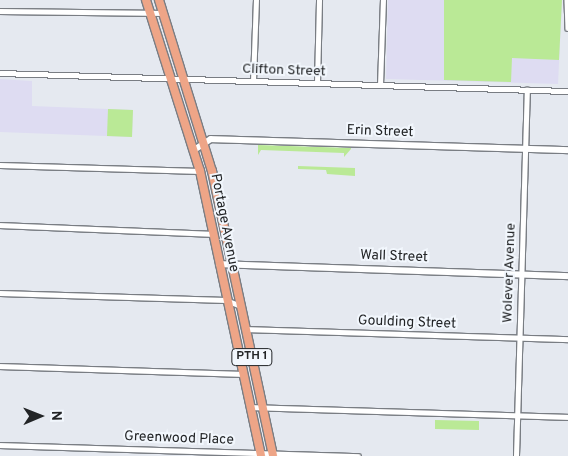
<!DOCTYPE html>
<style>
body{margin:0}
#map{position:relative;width:568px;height:456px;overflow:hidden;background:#e5e9f0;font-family:Overpass,sans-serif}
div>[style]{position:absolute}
.education>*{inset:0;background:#dedcf2}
.green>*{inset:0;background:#bae996}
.roads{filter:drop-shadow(1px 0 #797d83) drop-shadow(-1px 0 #797d83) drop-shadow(0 1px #797d83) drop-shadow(0 -1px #797d83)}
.street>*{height:4.5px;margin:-2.25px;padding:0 2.25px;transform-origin:2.25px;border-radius:2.25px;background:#fff}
.secondary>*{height:6px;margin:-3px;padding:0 3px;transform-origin:3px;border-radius:3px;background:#fff}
.highway>*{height:8px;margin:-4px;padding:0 4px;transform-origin:4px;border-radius:4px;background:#eea587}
span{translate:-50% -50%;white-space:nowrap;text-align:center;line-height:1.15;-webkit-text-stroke:4px #f2f7fd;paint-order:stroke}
.shield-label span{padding:1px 4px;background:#f2f7fd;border:1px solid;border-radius:4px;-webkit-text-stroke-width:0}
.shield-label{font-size:12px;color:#222426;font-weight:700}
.street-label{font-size:14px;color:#222426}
.north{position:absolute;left:15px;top:391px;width:50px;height:50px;-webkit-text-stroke:4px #f2f7fd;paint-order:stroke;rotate:89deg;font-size:14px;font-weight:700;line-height:20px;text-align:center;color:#222426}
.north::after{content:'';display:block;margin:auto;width:18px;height:22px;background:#222426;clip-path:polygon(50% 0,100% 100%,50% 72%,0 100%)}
</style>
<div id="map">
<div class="education">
<i style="clip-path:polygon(388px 0,562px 0,558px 84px,386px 79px)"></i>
<i style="clip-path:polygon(0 79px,32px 81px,32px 106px,133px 110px,132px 137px,0 132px)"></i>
</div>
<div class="green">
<i style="clip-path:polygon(444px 0,562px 0,559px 60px,512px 58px,511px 82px,444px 80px)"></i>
<i style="clip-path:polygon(108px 109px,133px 110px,132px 137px,107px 136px)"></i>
<i style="clip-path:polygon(258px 145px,351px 148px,351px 149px,344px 157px,344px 153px,261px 150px,258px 155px)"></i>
<i style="clip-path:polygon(298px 166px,355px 168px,355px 176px,327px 174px,326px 170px,298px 169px)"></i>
<i style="clip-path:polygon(435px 420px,479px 421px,479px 430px,435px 429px)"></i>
</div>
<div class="roads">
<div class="street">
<i style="left:567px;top:0;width:28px;rotate:88deg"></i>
<i style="left:0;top:11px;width:163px;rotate:0.7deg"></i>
<i style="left:0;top:73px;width:568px;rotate:1.82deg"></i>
<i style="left:253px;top:81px;width:81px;rotate:-87.9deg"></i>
<i style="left:317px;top:83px;width:83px;rotate:-88.6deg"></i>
<i style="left:380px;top:85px;width:85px;rotate:-88deg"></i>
<i style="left:0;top:165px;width:200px;rotate:1.7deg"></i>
<i style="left:0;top:225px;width:213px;rotate:2.4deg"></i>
<i style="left:0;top:293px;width:226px;rotate:1.8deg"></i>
<i style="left:226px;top:300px;width:16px;rotate:22deg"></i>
<i style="left:246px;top:329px;width:322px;rotate:1.8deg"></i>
<i style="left:0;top:366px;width:242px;rotate:1.9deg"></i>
<i style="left:250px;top:407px;width:318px;rotate:1.8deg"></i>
<i style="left:0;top:445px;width:358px;rotate:1.8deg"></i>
<i style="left:516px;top:456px;width:366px;rotate:-88.3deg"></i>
</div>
<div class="secondary">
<i style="left:194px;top:150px;width:20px;rotate:-33deg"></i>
<i style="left:211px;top:139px;width:357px;rotate:1.8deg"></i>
<i style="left:219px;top:264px;width:349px;rotate:2deg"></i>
</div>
<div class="highway">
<i style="left:146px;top:0;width:179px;rotate:72.5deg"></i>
<i style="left:200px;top:171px;width:291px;rotate:77.9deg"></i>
<i style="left:159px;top:0;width:179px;rotate:72.8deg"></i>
<i style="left:212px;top:171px;width:291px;rotate:77.9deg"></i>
</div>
</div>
<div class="shield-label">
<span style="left:252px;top:357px">PTH 1</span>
</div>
<div class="street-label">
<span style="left:284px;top:71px;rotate:2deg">Clifton Street</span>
<span style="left:380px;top:132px;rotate:2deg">Erin Street</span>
<span style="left:224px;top:223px;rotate:79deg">Portage Avenue</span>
<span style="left:394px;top:257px;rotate:2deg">Wall Street</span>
<span style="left:510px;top:273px;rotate:-88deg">Wolever Avenue</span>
<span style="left:407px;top:323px;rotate:2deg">Goulding Street</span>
<span style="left:179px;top:439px;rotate:2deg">Greenwood Place</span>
</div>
<div class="north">N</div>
</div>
